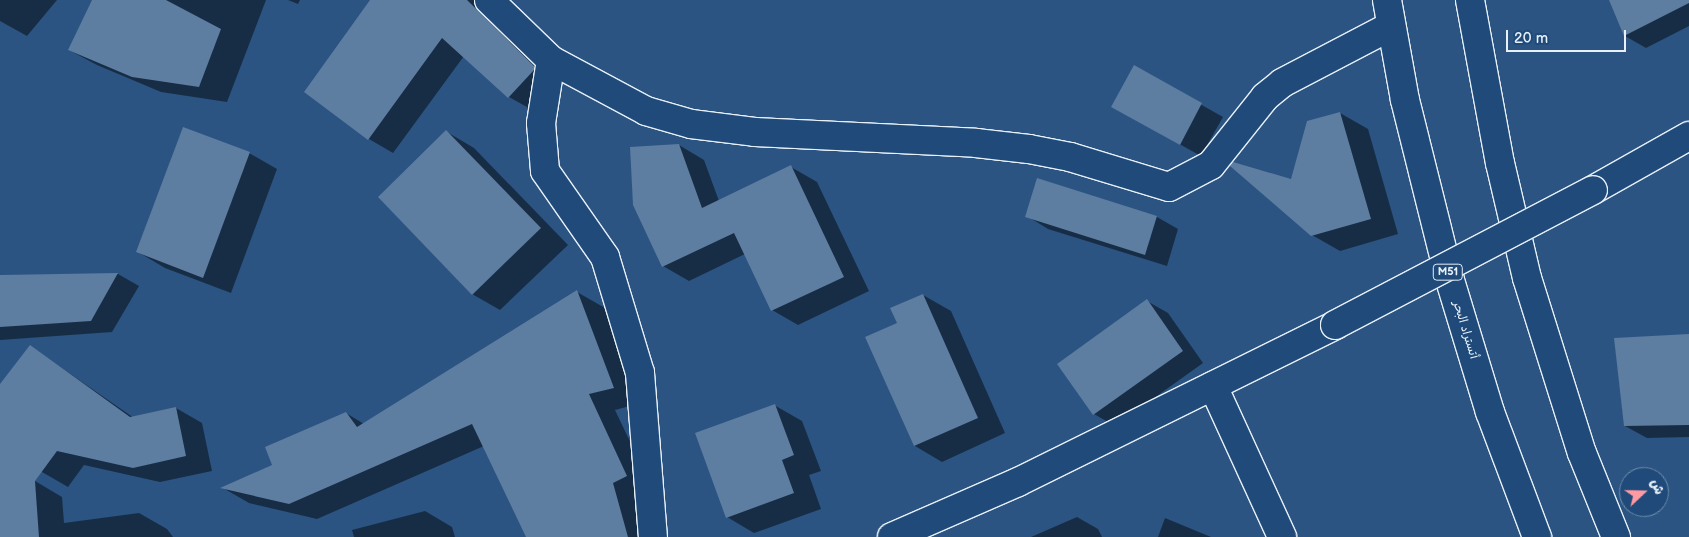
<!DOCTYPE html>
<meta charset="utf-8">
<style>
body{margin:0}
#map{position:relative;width:1689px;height:537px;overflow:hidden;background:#2b5482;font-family:"Balsamiq Sans","Playpen Sans Arabic",sans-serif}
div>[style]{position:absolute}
.shadow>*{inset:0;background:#0007}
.building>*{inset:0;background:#5d7da1}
.roads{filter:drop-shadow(1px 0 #e8f1f8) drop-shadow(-1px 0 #e8f1f8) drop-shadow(0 1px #e8f1f8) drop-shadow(0 -1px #e8f1f8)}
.secondary>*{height:28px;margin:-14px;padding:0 14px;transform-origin:14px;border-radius:14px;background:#1f4a7a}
.highway>*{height:28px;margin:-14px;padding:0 14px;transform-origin:14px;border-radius:14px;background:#1f4a7a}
.bridges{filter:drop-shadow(1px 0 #e8f1f8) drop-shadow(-1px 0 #e8f1f8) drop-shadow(0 1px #e8f1f8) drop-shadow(0 -1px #e8f1f8)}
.secondary-bridge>*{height:28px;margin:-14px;padding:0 14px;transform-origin:14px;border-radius:14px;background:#1f4a7a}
span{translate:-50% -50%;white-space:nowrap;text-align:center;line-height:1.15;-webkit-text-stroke:4px #1f4a7a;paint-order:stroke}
.shield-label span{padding:1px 4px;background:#1f4a7a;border:1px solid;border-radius:4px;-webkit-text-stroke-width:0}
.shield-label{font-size:11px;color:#e8f1f8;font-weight:700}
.street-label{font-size:12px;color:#e8f1f8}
.north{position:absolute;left:1619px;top:467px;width:50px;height:50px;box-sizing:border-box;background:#1f4a7a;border:1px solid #6f8dac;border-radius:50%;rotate:69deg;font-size:14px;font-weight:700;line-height:20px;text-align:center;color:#e8f1f8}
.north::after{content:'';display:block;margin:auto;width:18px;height:22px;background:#ff9aa2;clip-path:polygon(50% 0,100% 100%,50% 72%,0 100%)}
.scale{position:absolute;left:1506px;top:30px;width:120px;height:22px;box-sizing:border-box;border:2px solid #e8f1f8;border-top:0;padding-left:6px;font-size:15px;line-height:18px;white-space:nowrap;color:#e8f1f8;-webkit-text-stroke:4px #1f4a7a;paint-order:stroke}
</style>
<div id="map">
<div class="shadow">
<i style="clip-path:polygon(0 0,57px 0,27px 36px,0 21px)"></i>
<i style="clip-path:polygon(93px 0,266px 0,227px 102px,161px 92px,97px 65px,69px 50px)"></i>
<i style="clip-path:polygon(288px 0,300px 0,298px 4px)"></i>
<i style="clip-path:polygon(380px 0,474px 0,558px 80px,534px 111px,509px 97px,464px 56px,393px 153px,369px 139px)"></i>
<i style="clip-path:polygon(1611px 0,1689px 0,1689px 26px,1646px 48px,1625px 36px)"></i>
<i style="clip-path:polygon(1134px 67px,1223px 117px,1201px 156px,1134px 119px)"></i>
<i style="clip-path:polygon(1340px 113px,1368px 129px,1398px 234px,1340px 251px,1312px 235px,1292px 180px)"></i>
<i style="clip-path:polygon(447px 132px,474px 148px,568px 245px,500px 310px,472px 294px)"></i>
<i style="clip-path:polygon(679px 145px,704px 160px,719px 201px,791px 167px,817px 182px,869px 291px,798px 325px,772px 310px,745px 254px,689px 281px,663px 266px)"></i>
<i style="clip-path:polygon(249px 153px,277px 169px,231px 293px,165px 268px,138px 252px)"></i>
<i style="clip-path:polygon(1038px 180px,1157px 217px,1178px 229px,1167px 266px,1048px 229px,1027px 216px)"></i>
<i style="clip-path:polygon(118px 274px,139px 286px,112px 332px,0 340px,0 276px)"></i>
<i style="clip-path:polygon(577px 292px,605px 308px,641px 403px,615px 410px,654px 492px,651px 537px,527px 537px,484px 446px,317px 519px,249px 503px,223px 488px,274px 466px,346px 413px,364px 424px)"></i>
<i style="clip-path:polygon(923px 295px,951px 311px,1005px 433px,942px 462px,915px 446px,899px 323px)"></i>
<i style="clip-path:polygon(1147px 301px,1168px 313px,1203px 363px,1115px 426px,1094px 414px)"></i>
<i style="clip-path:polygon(1689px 335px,1689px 437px,1647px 438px,1625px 426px)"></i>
<i style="clip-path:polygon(30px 346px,134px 418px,176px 408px,202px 423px,212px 471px,160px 482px,84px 465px,68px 487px,42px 472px,0 441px,0 386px)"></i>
<i style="clip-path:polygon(774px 405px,802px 421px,821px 471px,809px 475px,821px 509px,754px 533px,727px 517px)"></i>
<i style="clip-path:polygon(35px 481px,62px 497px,64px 523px,139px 513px,167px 529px,173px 537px,0 537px,0 483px)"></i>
<i style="clip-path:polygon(425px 511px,452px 527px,455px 537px,354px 537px,352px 530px)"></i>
<i style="clip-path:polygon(1077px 517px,1098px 529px,1102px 537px,1031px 537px)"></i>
<i style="clip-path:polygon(1165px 518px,1211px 537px,1158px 537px)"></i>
</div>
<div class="building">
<i style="clip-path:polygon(92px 0,166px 0,221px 29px,199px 87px,132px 77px,68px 50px)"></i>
<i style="clip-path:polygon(370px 0,467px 0,534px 66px,534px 70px,508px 98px,442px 38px,368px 140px,304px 92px)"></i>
<i style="clip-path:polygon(1609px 0,1689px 0,1689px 3px,1624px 36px)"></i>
<i style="clip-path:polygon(1134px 65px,1202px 103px,1180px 145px,1111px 107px)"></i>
<i style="clip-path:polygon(1340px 112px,1371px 219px,1311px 236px,1230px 166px,1233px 162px,1291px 179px,1307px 121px)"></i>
<i style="clip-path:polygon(183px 127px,250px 152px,203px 278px,136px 252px)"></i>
<i style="clip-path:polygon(446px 130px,541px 228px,472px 295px,378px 197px)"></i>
<i style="clip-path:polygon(679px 144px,702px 208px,791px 165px,844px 277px,771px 311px,734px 233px,662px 267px,633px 205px,630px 147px)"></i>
<i style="clip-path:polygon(1037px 178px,1157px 216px,1145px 255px,1025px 217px)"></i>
<i style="clip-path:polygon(118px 273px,91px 321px,0 327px,0 275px)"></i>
<i style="clip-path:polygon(577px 290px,614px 388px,589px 394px,627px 476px,613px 483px,628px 537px,526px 537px,472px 424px,289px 504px,220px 488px,272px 465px,265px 447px,346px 412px,357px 427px)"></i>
<i style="clip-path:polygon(923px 294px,978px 418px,914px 446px,865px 337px,897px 323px,890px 308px)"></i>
<i style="clip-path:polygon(1147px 299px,1183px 351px,1093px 415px,1057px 364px)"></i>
<i style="clip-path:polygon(1689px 334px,1689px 425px,1624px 426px,1614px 338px)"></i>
<i style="clip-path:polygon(30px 345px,130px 417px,176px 407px,186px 456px,133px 468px,57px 451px,35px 481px,39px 537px,0 537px,0 384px)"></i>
<i style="clip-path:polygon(775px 404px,794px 455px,782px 460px,794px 493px,726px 518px,695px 433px)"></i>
</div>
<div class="roads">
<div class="secondary">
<i style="left:489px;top:0;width:86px;rotate:44.1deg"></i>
<i style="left:551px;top:60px;width:108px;rotate:28.2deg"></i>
<i style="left:646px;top:111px;width:47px;rotate:16.1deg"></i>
<i style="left:691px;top:124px;width:64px;rotate:7.1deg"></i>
<i style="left:755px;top:132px;width:221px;rotate:2.8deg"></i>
<i style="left:976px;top:143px;width:53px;rotate:6.5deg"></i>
<i style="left:1029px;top:149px;width:42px;rotate:11deg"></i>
<i style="left:1070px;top:157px;width:103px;rotate:16.9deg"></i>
<i style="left:1169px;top:187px;width:47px;rotate:-27.6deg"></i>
<i style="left:1211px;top:165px;width:87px;rotate:-51.5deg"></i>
<i style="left:1265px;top:97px;width:22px;rotate:-39deg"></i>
<i style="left:1282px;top:83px;width:123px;rotate:-27.6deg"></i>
<i style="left:551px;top:60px;width:64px;rotate:99deg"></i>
<i style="left:541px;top:123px;width:48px;rotate:85.2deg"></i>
<i style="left:545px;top:171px;width:105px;rotate:55.1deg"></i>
<i style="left:605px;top:257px;width:121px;rotate:73.2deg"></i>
<i style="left:640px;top:373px;width:165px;rotate:85.5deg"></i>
<i style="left:1593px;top:190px;width:110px;rotate:-29.4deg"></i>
<i style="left:1213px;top:386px;width:166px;rotate:65.4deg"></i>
<i style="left:892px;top:537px;width:137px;rotate:-23.6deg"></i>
<i style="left:1018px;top:482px;width:354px;rotate:-26.3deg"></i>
</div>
<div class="highway">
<i style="left:1387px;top:0;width:102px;rotate:79.8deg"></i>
<i style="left:1405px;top:100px;width:182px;rotate:76deg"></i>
<i style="left:1449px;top:277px;width:141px;rotate:73.1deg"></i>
<i style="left:1490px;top:412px;width:134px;rotate:69.4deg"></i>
<i style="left:1470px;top:0;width:166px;rotate:79.6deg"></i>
<i style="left:1500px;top:163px;width:118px;rotate:76.8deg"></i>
<i style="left:1527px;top:278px;width:183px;rotate:72.6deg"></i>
<i style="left:1582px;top:453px;width:91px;rotate:68deg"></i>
</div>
</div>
<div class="bridges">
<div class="secondary-bridge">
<i style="left:1335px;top:325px;width:291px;rotate:-27.6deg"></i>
</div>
</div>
<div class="shield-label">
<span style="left:1448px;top:272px">M51</span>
</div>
<div class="street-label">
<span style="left:1465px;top:330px;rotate:73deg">أتستراد البحر</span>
</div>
<div class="north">ش</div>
<div class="scale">20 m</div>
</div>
